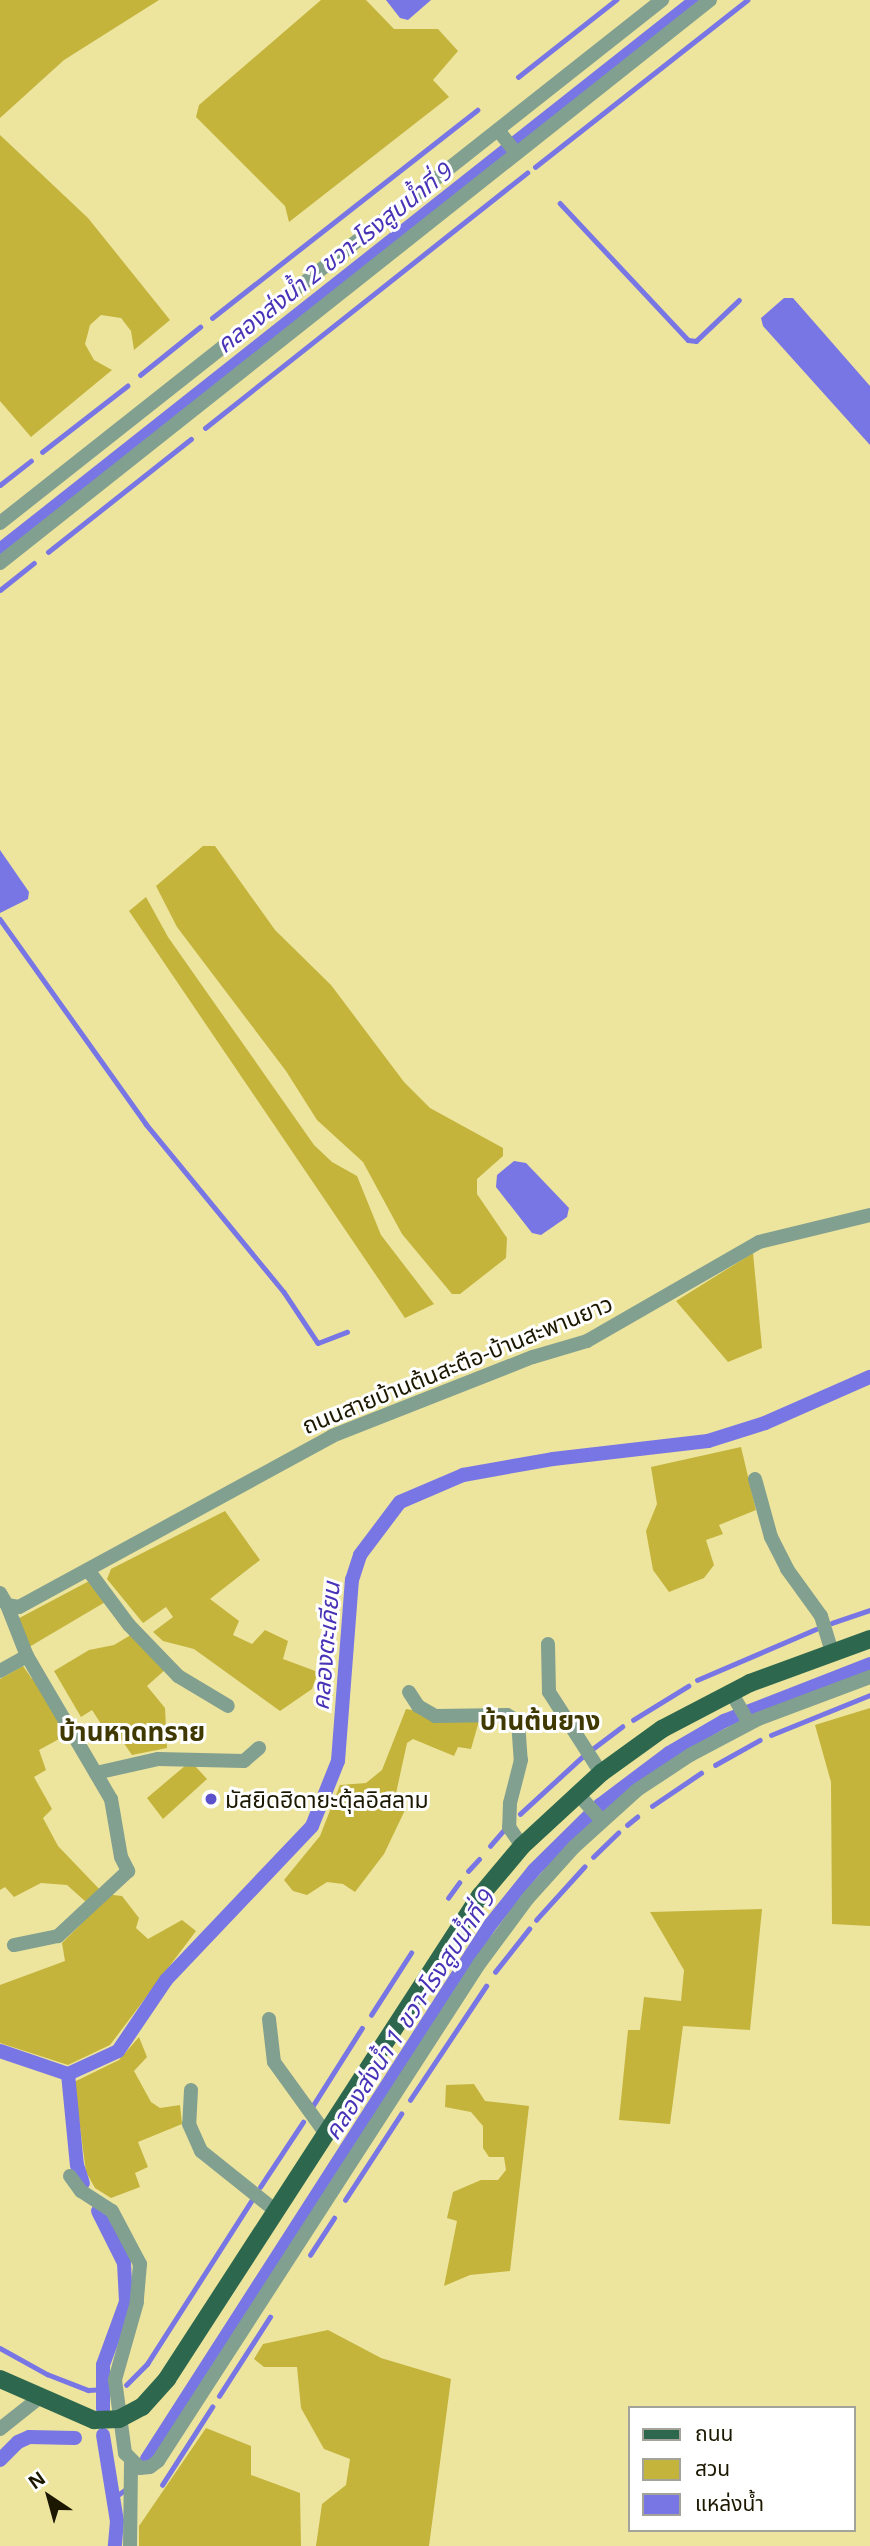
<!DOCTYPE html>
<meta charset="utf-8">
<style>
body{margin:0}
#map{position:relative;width:870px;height:2546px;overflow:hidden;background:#ede49e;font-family:"Open Sans","Noto Sans Thai",sans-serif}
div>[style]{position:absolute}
.green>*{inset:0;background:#c4b43c}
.water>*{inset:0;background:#7875e5}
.stream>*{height:4.5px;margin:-2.25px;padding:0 2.25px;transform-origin:2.25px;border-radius:2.25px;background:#7875e5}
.canal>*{height:14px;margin:-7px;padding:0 7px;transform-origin:7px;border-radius:7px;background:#7875e5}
.minor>*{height:14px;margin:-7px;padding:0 7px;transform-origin:7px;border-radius:7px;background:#82a090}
.major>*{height:18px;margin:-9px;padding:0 9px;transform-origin:9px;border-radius:9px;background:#2d684e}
.dots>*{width:19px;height:19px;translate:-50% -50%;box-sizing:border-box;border:4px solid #fff;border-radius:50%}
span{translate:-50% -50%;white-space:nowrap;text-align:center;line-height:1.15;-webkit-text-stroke:6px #fff;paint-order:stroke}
.street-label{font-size:23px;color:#1c1800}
.poi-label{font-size:23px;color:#1c1800}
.left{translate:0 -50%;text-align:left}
.water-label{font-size:24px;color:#4833b7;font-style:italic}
.quarter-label{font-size:26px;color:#3f3800;font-weight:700}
.legend{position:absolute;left:628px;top:2406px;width:228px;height:126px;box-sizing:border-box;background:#fff;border:2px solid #a4a399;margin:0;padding:9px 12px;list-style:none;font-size:21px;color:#1c1800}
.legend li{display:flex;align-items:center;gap:14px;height:35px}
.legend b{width:35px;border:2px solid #a4a399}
.north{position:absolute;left:14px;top:2462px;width:70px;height:70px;-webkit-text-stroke:5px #fff;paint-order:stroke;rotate:324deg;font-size:19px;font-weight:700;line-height:28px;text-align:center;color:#1c1800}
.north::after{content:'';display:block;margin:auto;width:24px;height:32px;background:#1c1800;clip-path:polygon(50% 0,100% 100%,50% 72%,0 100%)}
</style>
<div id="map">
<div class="green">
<i style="clip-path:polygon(0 0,159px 0,64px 60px,0 118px)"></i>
<i style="clip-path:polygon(321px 0,366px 0,394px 29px,438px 29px,458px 51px,433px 80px,449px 97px,289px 222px,285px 206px,196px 117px,199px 105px)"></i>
<i style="clip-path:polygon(0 135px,88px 218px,170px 320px,134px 350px,131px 331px,121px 318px,101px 315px,90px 325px,85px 344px,94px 360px,112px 370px,31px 437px,0 401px)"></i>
<i style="clip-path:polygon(203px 846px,215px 846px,275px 930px,331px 985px,404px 1082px,430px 1108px,503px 1148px,503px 1156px,477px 1179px,477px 1194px,507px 1238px,506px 1258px,460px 1294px,452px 1294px,402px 1234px,363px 1162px,317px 1120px,286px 1071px,177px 927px,156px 886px)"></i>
<i style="clip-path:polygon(146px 897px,168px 937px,314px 1145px,332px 1162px,357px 1176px,381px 1235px,434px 1304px,405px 1318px,129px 911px)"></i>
<i style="clip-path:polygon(753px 1253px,762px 1348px,728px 1362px,676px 1301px)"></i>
<i style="clip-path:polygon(741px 1447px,756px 1510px,719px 1525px,723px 1534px,706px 1540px,714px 1565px,704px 1578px,669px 1592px,653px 1570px,646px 1531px,657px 1504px,651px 1467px)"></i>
<i style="clip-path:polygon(225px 1511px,260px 1560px,210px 1599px,239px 1621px,233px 1635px,252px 1644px,265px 1630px,288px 1641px,283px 1659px,318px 1672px,312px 1689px,280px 1711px,194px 1649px,163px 1641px,153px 1632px,173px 1617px,166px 1607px,143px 1623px,107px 1579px,111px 1569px)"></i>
<i style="clip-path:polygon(91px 1580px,107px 1601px,24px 1650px,10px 1623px)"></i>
<i style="clip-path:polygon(134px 1633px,167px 1668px,147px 1686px,165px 1708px,167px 1748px,132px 1755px,114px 1729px,107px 1733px,92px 1710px,81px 1717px,54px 1671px,89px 1650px,114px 1645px)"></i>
<i style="clip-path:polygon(23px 1666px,32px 1679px,41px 1675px,72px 1732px,39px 1750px,46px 1770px,34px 1777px,52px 1809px,43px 1818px,58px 1846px,104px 1894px,122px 1896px,139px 1918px,136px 1928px,148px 1939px,182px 1920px,196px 1931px,110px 2045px,68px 2065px,0 2043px,0 1985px,65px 1961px,62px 1943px,95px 1910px,67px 1885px,41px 1883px,14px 1897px,5px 1887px,0 1890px,0 1679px)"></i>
<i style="clip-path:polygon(870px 1708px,870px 1926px,832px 1924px,831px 1782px,815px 1725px)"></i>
<i style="clip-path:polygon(406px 1709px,479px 1721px,471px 1749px,458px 1747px,454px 1756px,413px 1739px,407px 1743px,395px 1798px,406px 1808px,384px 1854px,355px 1892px,343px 1884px,327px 1882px,307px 1895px,293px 1891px,284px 1880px,320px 1836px,340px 1785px,366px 1783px,382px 1770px)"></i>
<i style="clip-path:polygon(186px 1765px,195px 1766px,207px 1779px,163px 1819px,147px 1798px)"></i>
<i style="clip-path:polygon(762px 1909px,750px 2030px,683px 2026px,670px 2124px,619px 2120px,628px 2030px,640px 2030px,644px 1997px,681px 2001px,684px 1970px,650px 1912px)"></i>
<i style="clip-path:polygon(139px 2037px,147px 2057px,134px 2071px,151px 2102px,160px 2108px,180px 2105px,182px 2124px,138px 2142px,148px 2167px,135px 2173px,140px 2187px,111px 2198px,95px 2188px,86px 2172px,74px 2082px,119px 2060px)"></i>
<i style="clip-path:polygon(474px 2084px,485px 2101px,529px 2106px,510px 2271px,470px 2275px,444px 2286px,457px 2221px,447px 2218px,453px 2192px,481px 2180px,498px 2180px,506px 2170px,504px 2157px,489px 2157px,483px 2148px,483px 2126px,471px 2112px,445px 2107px,446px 2085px)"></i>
<i style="clip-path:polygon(328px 2330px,381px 2358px,451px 2379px,429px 2546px,316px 2546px,322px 2504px,346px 2485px,350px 2459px,324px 2449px,301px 2408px,297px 2367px,264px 2367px,254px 2359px,263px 2344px)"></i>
<i style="clip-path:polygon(206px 2428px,251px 2446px,251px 2475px,300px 2493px,301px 2546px,139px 2546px,139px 2526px)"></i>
</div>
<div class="water">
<i style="clip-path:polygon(386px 0,431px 0,408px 20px,400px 18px)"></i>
<i style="clip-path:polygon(784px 298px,793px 298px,870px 386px,870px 445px,763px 326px,761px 318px)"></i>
<i style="clip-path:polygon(0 850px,29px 892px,28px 899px,0 913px)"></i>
<i style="clip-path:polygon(514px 1161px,526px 1163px,569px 1208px,567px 1217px,541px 1235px,532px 1233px,496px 1187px,497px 1175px)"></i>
</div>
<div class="stream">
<i style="left:518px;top:77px;width:125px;rotate:-38.2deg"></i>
<i style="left:535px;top:167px;width:270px;rotate:-38.2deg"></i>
<i style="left:560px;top:203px;width:187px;rotate:46.9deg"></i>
<i style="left:688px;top:340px;width:8px;rotate:7deg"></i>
<i style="left:696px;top:341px;width:59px;rotate:-43.6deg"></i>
<i style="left:212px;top:318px;width:337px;rotate:-38.1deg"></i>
<i style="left:140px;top:375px;width:77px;rotate:-38.7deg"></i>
<i style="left:205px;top:428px;width:411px;rotate:-38.4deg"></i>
<i style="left:42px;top:452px;width:108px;rotate:-37.8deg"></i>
<i style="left:0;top:485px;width:39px;rotate:-38deg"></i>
<i style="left:48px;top:552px;width:182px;rotate:-38.3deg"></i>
<i style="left:0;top:590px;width:43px;rotate:-38.5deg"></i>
<i style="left:0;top:919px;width:252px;rotate:54.5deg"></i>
<i style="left:146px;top:1124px;width:217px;rotate:50.6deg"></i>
<i style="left:284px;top:1292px;width:61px;rotate:56.3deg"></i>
<i style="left:318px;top:1343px;width:31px;rotate:-21deg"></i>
<i style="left:832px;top:1623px;width:40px;rotate:-18.9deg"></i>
<i style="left:697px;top:1680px;width:129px;rotate:-23.2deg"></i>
<i style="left:633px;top:1720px;width:65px;rotate:-31.7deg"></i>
<i style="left:771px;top:1735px;width:107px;rotate:-22deg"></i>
<i style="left:591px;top:1750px;width:39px;rotate:-37deg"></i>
<i style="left:715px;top:1765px;width:51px;rotate:-29.1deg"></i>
<i style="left:652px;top:1806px;width:59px;rotate:-34deg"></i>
<i style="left:520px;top:1814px;width:86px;rotate:-42.6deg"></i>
<i style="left:627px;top:1825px;width:13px;rotate:-39deg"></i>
<i style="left:490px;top:1846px;width:20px;rotate:-49deg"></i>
<i style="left:593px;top:1857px;width:35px;rotate:-44deg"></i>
<i style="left:468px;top:1871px;width:16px;rotate:-47deg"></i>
<i style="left:448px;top:1898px;width:19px;rotate:-54deg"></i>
<i style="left:536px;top:1920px;width:72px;rotate:-47.8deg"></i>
<i style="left:495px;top:1972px;width:55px;rotate:-51.7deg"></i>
<i style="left:371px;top:2015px;width:74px;rotate:-57.2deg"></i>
<i style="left:410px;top:2100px;width:137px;rotate:-56.3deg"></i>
<i style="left:312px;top:2107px;width:93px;rotate:-57.7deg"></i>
<i style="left:260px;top:2187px;width:78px;rotate:-56.5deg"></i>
<i style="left:345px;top:2200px;width:103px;rotate:-56.9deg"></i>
<i style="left:310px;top:2255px;width:44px;rotate:-57deg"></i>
<i style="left:0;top:2348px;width:54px;rotate:29deg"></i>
<i style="left:47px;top:2374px;width:44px;rotate:21.3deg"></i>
<i style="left:88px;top:2390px;width:21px;rotate:-3deg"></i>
<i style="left:126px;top:2385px;width:30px;rotate:-45deg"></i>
<i style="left:147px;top:2364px;width:195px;rotate:-57.4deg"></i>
<i style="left:219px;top:2396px;width:94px;rotate:-57.2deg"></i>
<i style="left:162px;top:2485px;width:93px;rotate:-57.3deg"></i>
<i style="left:115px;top:2497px;width:14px;rotate:-36deg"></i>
</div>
<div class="canal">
<i style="left:0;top:550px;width:887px;rotate:-38.32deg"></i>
<i style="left:0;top:2051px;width:72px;rotate:18.7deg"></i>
<i style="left:68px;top:2074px;width:55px;rotate:-24.7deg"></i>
<i style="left:118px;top:2051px;width:86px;rotate:-55.9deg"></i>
<i style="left:166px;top:1980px;width:212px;rotate:-46.5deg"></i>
<i style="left:312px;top:1826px;width:70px;rotate:-68.2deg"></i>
<i style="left:338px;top:1761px;width:182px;rotate:-85.6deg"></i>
<i style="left:352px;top:1580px;width:26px;rotate:-72deg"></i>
<i style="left:360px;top:1555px;width:66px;rotate:-53deg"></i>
<i style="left:400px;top:1502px;width:69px;rotate:-23.2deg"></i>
<i style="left:463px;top:1475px;width:91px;rotate:-10.1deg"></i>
<i style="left:553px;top:1459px;width:156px;rotate:-6.6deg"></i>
<i style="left:708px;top:1441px;width:60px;rotate:-17.5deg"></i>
<i style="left:765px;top:1423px;width:115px;rotate:-23.7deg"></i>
<i style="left:68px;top:2074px;width:91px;rotate:84.4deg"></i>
<i style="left:77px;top:2165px;width:19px;rotate:72deg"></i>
<i style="left:98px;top:2211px;width:58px;rotate:63.4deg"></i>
<i style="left:124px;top:2263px;width:39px;rotate:87deg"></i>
<i style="left:126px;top:2302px;width:67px;rotate:110.1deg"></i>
<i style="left:103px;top:2365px;width:44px;rotate:90deg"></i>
<i style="left:103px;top:2435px;width:87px;rotate:80.8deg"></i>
<i style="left:117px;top:2521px;width:25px;rotate:95deg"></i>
<i style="left:147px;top:2459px;width:635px;rotate:-57.29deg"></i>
<i style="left:490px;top:1925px;width:70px;rotate:-51.3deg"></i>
<i style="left:534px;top:1870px;width:93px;rotate:-44.6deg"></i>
<i style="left:600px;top:1805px;width:86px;rotate:-37deg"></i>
<i style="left:669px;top:1753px;width:64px;rotate:-30.2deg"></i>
<i style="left:724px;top:1721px;width:157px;rotate:-21.3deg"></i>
<i style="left:0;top:2460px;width:25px;rotate:-45deg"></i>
<i style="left:18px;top:2442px;width:12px;rotate:-24deg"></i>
<i style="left:29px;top:2437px;width:46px;rotate:1.2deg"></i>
</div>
<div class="minor">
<i style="left:498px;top:130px;width:29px;rotate:52deg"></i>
<i style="left:0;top:523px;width:844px;rotate:-38.31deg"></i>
<i style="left:0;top:563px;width:906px;rotate:-38.41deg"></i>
<i style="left:755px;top:1479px;width:60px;rotate:74.6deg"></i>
<i style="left:771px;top:1537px;width:36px;rotate:63deg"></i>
<i style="left:787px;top:1569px;width:58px;rotate:54.1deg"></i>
<i style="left:821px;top:1616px;width:38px;rotate:73deg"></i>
<i style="left:88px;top:1570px;width:69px;rotate:53.3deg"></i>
<i style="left:129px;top:1625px;width:71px;rotate:46.1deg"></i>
<i style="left:178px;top:1676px;width:58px;rotate:31deg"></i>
<i style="left:0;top:1593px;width:14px;rotate:60deg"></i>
<i style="left:7px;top:1605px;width:12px;rotate:9deg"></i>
<i style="left:19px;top:1607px;width:357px;rotate:-28.6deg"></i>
<i style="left:332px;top:1436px;width:216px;rotate:-21.5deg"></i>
<i style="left:533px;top:1357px;width:56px;rotate:-16.5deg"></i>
<i style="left:587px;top:1341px;width:198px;rotate:-29.9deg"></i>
<i style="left:759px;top:1242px;width:114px;rotate:-13.7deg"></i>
<i style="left:7px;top:1605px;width:55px;rotate:68.6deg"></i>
<i style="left:27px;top:1656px;width:166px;rotate:59.6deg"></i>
<i style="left:111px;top:1799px;width:59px;rotate:80.2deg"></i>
<i style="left:121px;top:1857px;width:16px;rotate:63deg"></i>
<i style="left:128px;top:1871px;width:96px;rotate:137.1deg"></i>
<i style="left:58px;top:1936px;width:45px;rotate:168.4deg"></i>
<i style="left:548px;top:1644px;width:48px;rotate:88.8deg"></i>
<i style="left:549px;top:1692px;width:96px;rotate:57.3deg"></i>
<i style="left:0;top:1671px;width:31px;rotate:-29deg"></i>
<i style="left:409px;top:1692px;width:17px;rotate:57deg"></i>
<i style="left:418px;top:1706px;width:20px;rotate:30deg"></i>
<i style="left:435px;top:1716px;width:72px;rotate:-0.8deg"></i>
<i style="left:507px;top:1715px;width:13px;rotate:29deg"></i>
<i style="left:518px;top:1721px;width:39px;rotate:86deg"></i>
<i style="left:521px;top:1760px;width:44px;rotate:104.3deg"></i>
<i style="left:510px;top:1803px;width:24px;rotate:92deg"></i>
<i style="left:509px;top:1827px;width:23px;rotate:56deg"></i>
<i style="left:731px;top:1692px;width:36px;rotate:60deg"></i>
<i style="left:96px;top:1773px;width:64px;rotate:-12.7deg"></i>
<i style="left:158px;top:1759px;width:86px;rotate:1.3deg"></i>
<i style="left:244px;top:1761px;width:20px;rotate:-41deg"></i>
<i style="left:577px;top:1793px;width:36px;rotate:48deg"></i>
<i style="left:269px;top:2019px;width:43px;rotate:83.4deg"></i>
<i style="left:274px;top:2062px;width:89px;rotate:54.2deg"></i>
<i style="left:191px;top:2090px;width:34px;rotate:93deg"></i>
<i style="left:189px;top:2124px;width:30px;rotate:66deg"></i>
<i style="left:201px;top:2151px;width:96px;rotate:38.7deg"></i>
<i style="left:70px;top:2176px;width:19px;rotate:54deg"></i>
<i style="left:81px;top:2191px;width:37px;rotate:33deg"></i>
<i style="left:112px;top:2211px;width:60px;rotate:62.2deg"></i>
<i style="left:140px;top:2264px;width:38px;rotate:95deg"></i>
<i style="left:137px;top:2302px;width:81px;rotate:105.8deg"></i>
<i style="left:115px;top:2380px;width:74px;rotate:82.2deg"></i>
<i style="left:125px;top:2453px;width:21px;rotate:45deg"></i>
<i style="left:140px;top:2468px;width:10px;rotate:-6deg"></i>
<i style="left:150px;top:2467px;width:10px;rotate:-37deg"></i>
<i style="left:158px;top:2461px;width:592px;rotate:-57.14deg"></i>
<i style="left:479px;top:1964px;width:82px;rotate:-53.4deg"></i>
<i style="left:528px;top:1898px;width:69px;rotate:-48deg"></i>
<i style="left:574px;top:1847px;width:85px;rotate:-42.1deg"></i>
<i style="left:637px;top:1790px;width:64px;rotate:-33.4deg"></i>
<i style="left:690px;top:1755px;width:77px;rotate:-27.9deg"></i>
<i style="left:758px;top:1719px;width:120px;rotate:-20.6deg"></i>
<i style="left:0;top:2429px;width:50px;rotate:-38.5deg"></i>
<i style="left:130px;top:2546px;width:84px;rotate:-89.3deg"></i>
</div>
<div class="major">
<i style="left:0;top:2379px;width:103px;rotate:23.6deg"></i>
<i style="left:94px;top:2420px;width:25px;rotate:-2deg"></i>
<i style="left:119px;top:2419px;width:26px;rotate:-28deg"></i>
<i style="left:142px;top:2407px;width:38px;rotate:-48deg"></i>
<i style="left:167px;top:2379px;width:576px;rotate:-57.06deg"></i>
<i style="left:480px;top:1896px;width:65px;rotate:-50deg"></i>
<i style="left:522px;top:1846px;width:108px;rotate:-42.7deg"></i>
<i style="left:601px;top:1773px;width:75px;rotate:-35.8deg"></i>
<i style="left:662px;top:1729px;width:99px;rotate:-27.6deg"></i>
<i style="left:750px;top:1683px;width:128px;rotate:-20.1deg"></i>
</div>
<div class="dots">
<i style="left:211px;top:1799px;background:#5c51ca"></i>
</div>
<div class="street-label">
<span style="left:457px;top:1364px;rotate:-22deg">ถนนสายบ้านต้นสะตือ-บ้านสะพานยาว</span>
</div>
<div class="poi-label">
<span class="left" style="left:225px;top:1799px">มัสยิดฮิดายะตุ้ลอิสลาม</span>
</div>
<div class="water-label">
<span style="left:334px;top:257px;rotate:-38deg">คลองส่งน้ำ 2 ขวา-โรงสูบน้ำที่ 9</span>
<span style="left:325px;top:1646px;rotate:-85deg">คลองตะเคียน</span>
<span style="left:409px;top:2014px;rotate:-57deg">คลองส่งน้ำ 1 ขวา-โรงสูบน้ำที่ 9</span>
</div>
<div class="quarter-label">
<span style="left:540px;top:1721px">บ้านต้นยาง</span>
<span style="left:132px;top:1732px">บ้านหาดทราย</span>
</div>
<ul class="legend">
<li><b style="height:9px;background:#2d684e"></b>ถนน</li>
<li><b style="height:19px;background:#c4b43c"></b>สวน</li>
<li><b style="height:19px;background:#7875e5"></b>แหล่งน้ำ</li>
</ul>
<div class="north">N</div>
</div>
